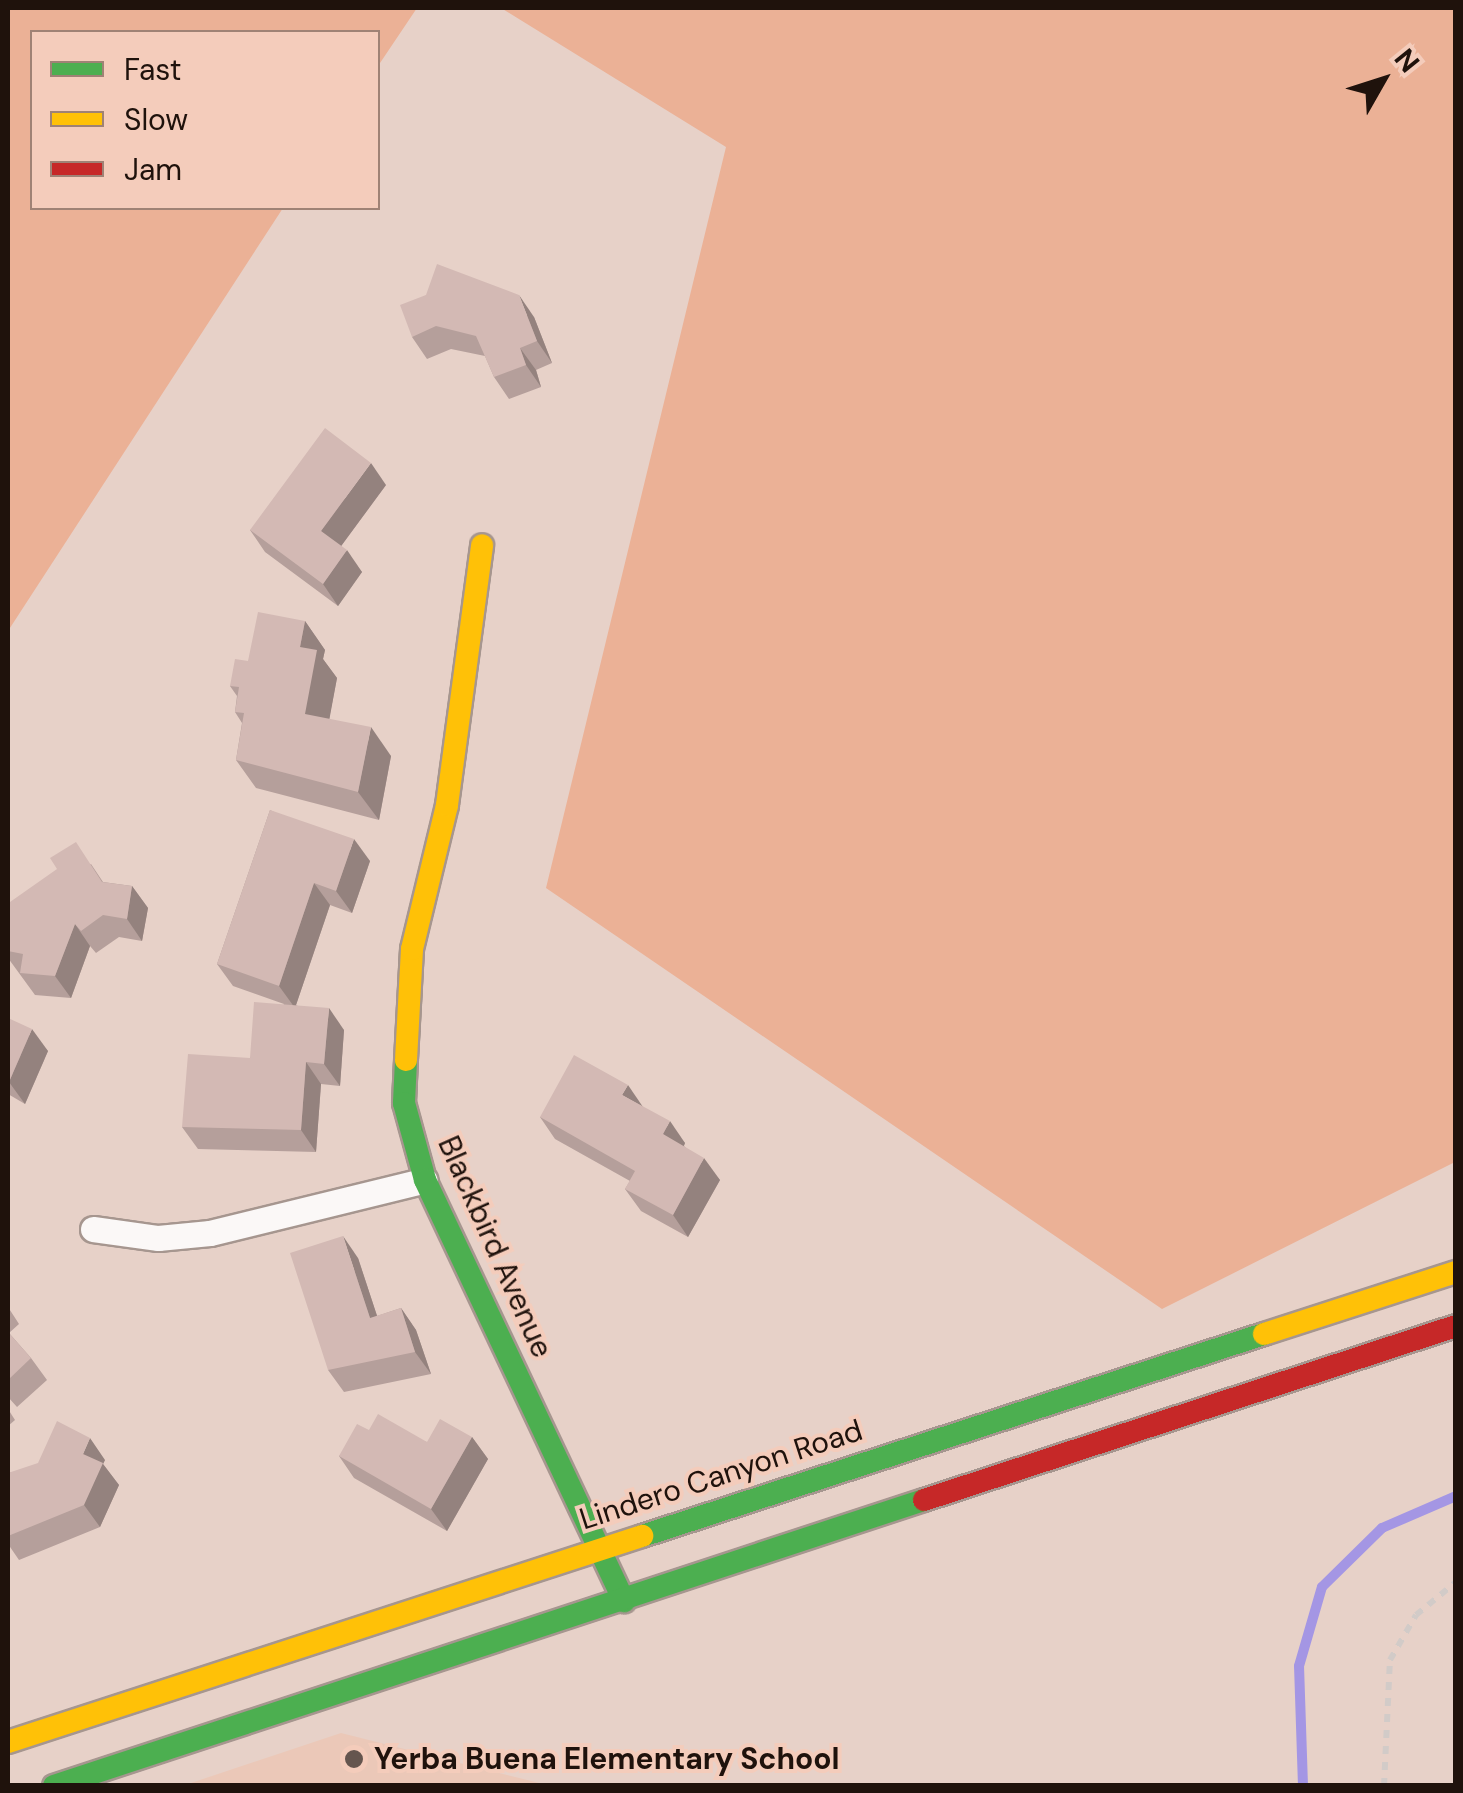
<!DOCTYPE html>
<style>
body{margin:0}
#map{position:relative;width:1463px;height:1793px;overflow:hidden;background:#e7d1c8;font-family:"DM Sans",sans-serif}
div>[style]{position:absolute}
.built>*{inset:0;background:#ebc8b8}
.green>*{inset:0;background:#ebb196}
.stream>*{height:10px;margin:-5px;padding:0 5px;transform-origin:5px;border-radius:5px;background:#a496e4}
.path>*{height:6px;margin-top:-3px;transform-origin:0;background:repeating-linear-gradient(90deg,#d2cbc8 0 8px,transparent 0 16px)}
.roads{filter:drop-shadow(2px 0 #a6968f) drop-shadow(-2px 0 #a6968f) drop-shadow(0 2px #a6968f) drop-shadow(0 -2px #a6968f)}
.street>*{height:25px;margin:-12.5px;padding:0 12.5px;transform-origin:12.5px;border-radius:12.5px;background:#fbf8f7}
.fast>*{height:22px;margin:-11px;padding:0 11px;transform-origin:11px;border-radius:11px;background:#4caf50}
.slow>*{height:22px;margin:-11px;padding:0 11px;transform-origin:11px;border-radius:11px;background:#ffc107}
.jam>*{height:22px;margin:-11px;padding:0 11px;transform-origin:11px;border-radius:11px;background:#c62828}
.wall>*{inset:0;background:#b59f9b}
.shaded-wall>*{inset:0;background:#94827e}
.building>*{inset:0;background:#d3b9b4}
.dots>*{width:28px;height:28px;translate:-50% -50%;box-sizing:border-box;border:5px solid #f4ccbb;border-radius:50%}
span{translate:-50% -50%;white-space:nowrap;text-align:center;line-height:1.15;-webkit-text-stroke:8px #f4ccbb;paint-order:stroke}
.street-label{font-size:30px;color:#1f120c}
.poi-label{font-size:30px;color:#1f120c;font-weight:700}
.left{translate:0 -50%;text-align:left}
.frame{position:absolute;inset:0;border:10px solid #1f120c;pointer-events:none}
.legend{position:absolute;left:30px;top:30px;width:350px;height:180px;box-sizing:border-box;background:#f4ccbb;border:2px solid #9f8275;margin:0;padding:12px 18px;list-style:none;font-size:30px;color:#1f120c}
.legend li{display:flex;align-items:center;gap:20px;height:50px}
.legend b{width:50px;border:2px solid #9f8275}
.north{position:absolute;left:1333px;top:30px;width:100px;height:100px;-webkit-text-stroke:8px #f4ccbb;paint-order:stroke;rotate:51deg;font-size:28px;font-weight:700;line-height:40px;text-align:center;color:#1f120c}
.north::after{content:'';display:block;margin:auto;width:35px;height:45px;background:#1f120c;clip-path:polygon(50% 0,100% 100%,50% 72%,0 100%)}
</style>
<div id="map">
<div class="built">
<i style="clip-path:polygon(341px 1733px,547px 1785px,185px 1785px)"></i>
</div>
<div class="green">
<i style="clip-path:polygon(8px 8px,417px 8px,378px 66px,378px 32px,32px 32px,32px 208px,283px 208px,8px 631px)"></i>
<i style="clip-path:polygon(501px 8px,1455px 8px,1455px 1162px,1162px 1309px,546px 888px,726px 147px)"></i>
</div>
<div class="stream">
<i style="left:1303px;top:1786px;width:120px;rotate:-91.9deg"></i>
<i style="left:1299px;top:1666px;width:82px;rotate:-73.8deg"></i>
<i style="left:1322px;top:1587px;width:84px;rotate:-44.5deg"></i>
<i style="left:1382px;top:1528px;width:81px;rotate:-23.4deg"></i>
</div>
<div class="path">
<i style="left:1384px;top:1786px;width:126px;rotate:-87.3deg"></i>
<i style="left:1390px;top:1660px;width:52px;rotate:-60deg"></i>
<i style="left:1416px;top:1615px;width:52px;rotate:-39.5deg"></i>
</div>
<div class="roads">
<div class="street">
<i style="left:93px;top:1229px;width:66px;rotate:7.9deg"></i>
<i style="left:158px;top:1238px;width:52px;rotate:-5.5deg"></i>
<i style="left:210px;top:1233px;width:221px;rotate:-13.8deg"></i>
</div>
<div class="fast">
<i style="left:406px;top:1060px;width:43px;rotate:92.7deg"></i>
<i style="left:404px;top:1103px;width:80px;rotate:74.7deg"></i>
<i style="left:425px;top:1180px;width:466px;rotate:64.7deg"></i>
<i style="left:642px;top:1536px;width:654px;rotate:-17.99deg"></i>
<i style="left:54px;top:1786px;width:916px;rotate:-18.2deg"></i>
</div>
<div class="slow">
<i style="left:406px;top:1060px;width:111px;rotate:-86.9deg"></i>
<i style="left:412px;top:949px;width:148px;rotate:-76.3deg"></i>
<i style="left:447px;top:805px;width:262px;rotate:-82.3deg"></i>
<i style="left:1264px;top:1334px;width:202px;rotate:-17.9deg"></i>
<i style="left:8px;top:1742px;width:667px;rotate:-18deg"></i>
</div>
<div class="jam">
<i style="left:924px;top:1500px;width:560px;rotate:-18.11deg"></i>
</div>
</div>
<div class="wall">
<i style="clip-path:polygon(426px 295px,534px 317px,552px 363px,536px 370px,541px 387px,509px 399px,494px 377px,485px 356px,451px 349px,427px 359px,412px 337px)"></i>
<i style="clip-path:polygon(386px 485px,341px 546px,362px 572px,338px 606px,265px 552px,250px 530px)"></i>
<i style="clip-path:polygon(305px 621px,325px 650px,323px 659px,337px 678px,329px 719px,391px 756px,379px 820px,256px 788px,236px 760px,242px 723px,235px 712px,237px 696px,230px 686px,248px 661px)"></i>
<i style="clip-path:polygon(270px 810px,370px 861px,352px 913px,330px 905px,296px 1005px,344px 1030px,340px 1086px,321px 1084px,316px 1152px,198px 1149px,182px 1127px,250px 1058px,284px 1004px,233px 986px,217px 964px)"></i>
<i style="clip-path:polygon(91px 864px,103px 882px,132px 886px,148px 908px,142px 941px,119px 937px,96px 953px,90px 946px,71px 998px,35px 995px,8px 958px,8px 915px)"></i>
<i style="clip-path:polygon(8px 1018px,48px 1051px,25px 1104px,8px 1094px)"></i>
<i style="clip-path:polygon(642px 1106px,685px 1143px,684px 1146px,720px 1180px,688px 1237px,641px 1211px,625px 1189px,630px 1181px,555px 1139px,540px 1117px)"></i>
<i style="clip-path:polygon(358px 1258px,377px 1316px,401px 1308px,416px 1330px,431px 1374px,344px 1392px,328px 1370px)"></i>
<i style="clip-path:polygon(8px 1307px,19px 1324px,9px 1333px,31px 1358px,47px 1380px,17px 1407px,8px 1397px)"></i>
<i style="clip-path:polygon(8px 1409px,15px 1420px,8px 1426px)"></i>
<i style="clip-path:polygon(369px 1430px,427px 1442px,472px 1437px,488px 1459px,447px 1531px,354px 1478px,339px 1456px)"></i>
<i style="clip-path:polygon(105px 1460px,103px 1464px,119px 1485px,100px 1527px,19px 1560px,8px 1544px,8px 1473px)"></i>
</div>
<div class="shaded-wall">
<i style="clip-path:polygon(519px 295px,534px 317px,552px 363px,537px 341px)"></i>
<i style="clip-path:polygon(520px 348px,536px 370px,541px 387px,526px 365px)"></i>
<i style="clip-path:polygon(371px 463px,386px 485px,336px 553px,321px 531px)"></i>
<i style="clip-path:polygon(347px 550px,362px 572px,338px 606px,323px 584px)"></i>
<i style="clip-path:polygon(305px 621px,325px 650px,323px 659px,337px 678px,325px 743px,305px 714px,300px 647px)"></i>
<i style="clip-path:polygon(371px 727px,391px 756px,379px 820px,358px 792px)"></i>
<i style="clip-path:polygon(354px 839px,370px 861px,352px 913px,336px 891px)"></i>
<i style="clip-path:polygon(314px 883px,330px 905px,295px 1008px,279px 986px)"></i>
<i style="clip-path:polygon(132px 886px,148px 908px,142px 941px,127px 919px)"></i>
<i style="clip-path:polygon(75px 924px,90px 946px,71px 998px,55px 976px)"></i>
<i style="clip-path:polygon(329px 1008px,344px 1030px,340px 1086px,324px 1064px)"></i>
<i style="clip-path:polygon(32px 1029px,48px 1051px,25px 1104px,9px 1082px)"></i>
<i style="clip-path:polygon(306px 1062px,321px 1084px,316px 1152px,301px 1130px)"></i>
<i style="clip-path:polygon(628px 1085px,643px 1107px,622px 1095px)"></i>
<i style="clip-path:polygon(670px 1121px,685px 1143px,679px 1156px,663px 1134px)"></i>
<i style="clip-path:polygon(704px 1158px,720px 1180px,688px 1237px,673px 1215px)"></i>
<i style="clip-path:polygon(343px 1236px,358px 1258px,385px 1340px,370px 1318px)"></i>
<i style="clip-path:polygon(401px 1308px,416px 1330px,431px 1374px,415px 1352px)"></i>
<i style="clip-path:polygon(472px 1437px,488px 1459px,447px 1531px,431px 1509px)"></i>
<i style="clip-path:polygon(90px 1438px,105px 1460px,103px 1464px,119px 1485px,100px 1527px,84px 1505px,83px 1454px)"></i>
</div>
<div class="building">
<i style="clip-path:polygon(437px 264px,519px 295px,537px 341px,520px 348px,526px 365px,494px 377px,476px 336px,436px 326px,412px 337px,400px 305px,426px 295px)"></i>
<i style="clip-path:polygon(325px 428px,371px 463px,321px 531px,347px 550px,323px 584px,250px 530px)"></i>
<i style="clip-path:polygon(258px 612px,305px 621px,300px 647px,317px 650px,305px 714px,371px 727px,358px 792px,236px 760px,244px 713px,235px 712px,239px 687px,230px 686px,235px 659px,248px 661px)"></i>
<i style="clip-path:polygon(270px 810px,354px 839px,336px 891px,314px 883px,279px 986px,217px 964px)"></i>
<i style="clip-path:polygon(76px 842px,102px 882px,132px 886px,127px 919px,103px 915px,81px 931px,75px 924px,55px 976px,20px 973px,23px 954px,8px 951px,8px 915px,10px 902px,57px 869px,50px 858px)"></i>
<i style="clip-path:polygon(254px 1002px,329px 1008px,324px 1064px,306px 1062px,301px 1130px,182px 1127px,188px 1054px,250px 1058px)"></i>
<i style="clip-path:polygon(8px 1018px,32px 1029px,9px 1082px,8px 1081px)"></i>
<i style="clip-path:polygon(574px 1055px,628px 1085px,622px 1095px,670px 1121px,663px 1134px,704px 1158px,673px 1215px,625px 1189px,635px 1171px,540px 1117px)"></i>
<i style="clip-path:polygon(343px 1236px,370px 1318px,401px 1308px,415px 1352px,328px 1370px,290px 1253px)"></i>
<i style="clip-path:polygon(8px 1332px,31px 1358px,8px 1380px)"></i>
<i style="clip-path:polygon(378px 1414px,427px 1442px,440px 1419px,472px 1437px,431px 1509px,339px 1456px,357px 1424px,369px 1430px)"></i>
<i style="clip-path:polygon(57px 1421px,90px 1438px,83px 1454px,103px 1463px,84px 1505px,8px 1536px,8px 1473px,38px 1463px)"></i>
</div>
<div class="dots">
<i style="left:354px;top:1759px;background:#65554e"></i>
</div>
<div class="street-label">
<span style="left:495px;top:1247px;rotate:66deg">Blackbird Avenue</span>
<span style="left:721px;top:1475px;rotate:-18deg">Lindero Canyon Road</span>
</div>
<div class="poi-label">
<span class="left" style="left:374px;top:1759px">Yerba Buena Elementary School</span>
</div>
<div class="frame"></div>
<ul class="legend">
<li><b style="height:12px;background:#4caf50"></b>Fast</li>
<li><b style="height:12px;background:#ffc107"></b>Slow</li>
<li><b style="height:12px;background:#c62828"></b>Jam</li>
</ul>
<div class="north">N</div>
</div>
